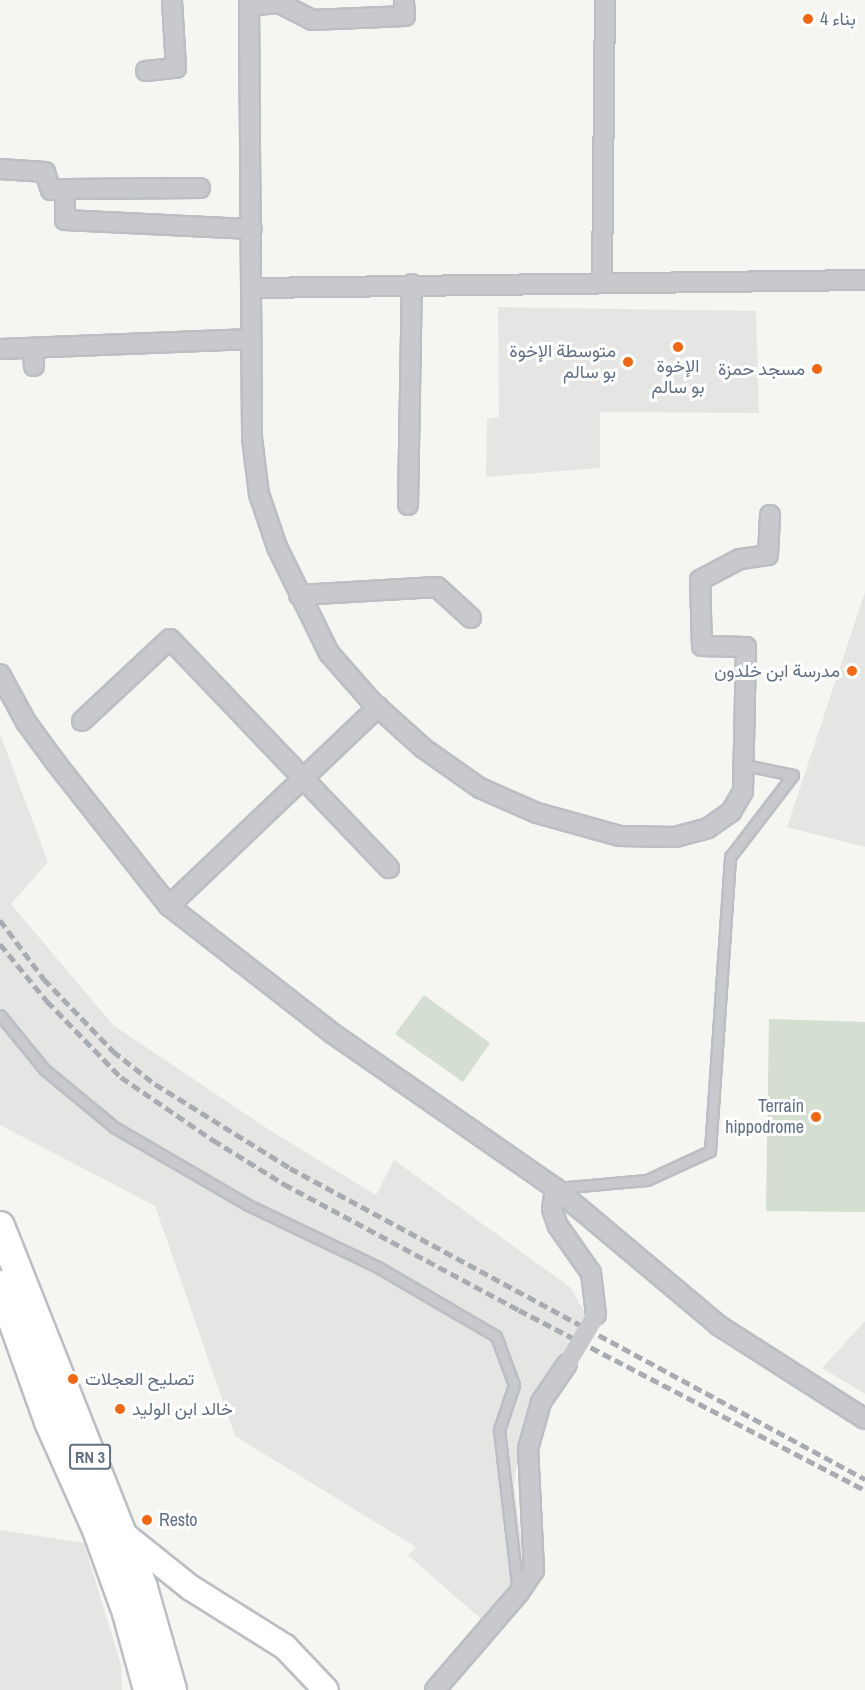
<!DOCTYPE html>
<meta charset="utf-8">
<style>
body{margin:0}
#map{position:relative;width:865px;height:1690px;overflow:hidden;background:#f5f5f1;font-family:"Archivo Narrow",Vazirmatn,sans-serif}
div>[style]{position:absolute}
.built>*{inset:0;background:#e5e6e4}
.green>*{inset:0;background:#d4ded1}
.roads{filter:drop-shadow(2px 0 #bbbec3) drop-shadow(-2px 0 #bbbec3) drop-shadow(0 2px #bbbec3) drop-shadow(0 -2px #bbbec3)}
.service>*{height:9px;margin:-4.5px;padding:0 4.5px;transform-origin:4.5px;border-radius:4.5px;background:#c7c9cd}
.minor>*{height:18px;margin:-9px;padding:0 9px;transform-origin:9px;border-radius:9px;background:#c7c9cd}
.secondary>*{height:24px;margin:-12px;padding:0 12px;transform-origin:12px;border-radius:12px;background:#fff}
.trunk>*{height:28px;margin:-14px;padding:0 14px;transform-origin:14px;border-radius:14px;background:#fff}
.rail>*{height:4.5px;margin-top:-2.25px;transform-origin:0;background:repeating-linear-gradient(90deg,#a8acb2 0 9px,transparent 0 13.5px)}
.minor-bridge>*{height:18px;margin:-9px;padding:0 9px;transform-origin:9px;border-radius:9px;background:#c7c9cd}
.dots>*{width:16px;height:16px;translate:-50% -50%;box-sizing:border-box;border:3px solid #fff;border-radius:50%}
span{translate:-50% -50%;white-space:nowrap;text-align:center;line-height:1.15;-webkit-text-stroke:6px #fff;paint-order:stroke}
.shield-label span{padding:2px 4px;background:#fff;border:2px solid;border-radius:4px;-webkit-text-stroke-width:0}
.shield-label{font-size:16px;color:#617085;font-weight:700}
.poi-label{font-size:18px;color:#617085}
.left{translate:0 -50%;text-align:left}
.right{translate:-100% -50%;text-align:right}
</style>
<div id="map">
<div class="built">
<i style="clip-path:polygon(498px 307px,756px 311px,759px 413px,600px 412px,600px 468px,486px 477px,487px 419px,499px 417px)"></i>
<i style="clip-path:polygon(865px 592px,865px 847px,787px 827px)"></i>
<i style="clip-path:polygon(0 734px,48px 862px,11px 904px,113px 1025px,271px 1131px,376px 1195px,394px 1160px,570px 1287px,588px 1318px,524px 1419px,514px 1484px,525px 1572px,481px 1619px,408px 1555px,416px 1547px,235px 1436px,155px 1206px,0 1125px)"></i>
<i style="clip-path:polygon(865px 1321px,865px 1394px,822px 1368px)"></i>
<i style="clip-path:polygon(0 1530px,84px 1543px,121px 1665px,122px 1690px,0 1690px)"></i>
</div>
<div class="green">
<i style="clip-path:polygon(424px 995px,490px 1043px,463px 1082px,395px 1034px)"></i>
<i style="clip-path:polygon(769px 1019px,865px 1022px,865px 1212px,766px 1211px)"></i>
</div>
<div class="roads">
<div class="service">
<i style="left:0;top:1015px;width:70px;rotate:50.8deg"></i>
<i style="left:44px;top:1069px;width:91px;rotate:39.6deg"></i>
<i style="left:114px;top:1127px;width:155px;rotate:30.2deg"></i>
<i style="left:248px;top:1205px;width:142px;rotate:25.5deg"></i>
<i style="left:376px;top:1266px;width:139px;rotate:30.3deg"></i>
<i style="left:496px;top:1336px;width:52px;rotate:69.8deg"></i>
<i style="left:514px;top:1385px;width:47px;rotate:108.4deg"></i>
<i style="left:499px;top:1430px;width:162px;rotate:83.3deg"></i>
<i style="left:557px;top:1188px;width:90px;rotate:-5.1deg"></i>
<i style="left:647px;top:1180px;width:69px;rotate:-24.7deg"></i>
<i style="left:710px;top:1151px;width:295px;rotate:-86.1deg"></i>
<i style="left:730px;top:857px;width:103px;rotate:-52.5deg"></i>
<i style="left:793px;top:775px;width:49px;rotate:-168.2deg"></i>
</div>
<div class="minor">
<i style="left:249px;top:0;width:438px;rotate:89.6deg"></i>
<i style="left:252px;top:438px;width:56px;rotate:82.9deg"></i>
<i style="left:259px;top:494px;width:56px;rotate:71.2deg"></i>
<i style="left:277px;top:547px;width:118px;rotate:63.9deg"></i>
<i style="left:329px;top:653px;width:65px;rotate:48.7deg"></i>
<i style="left:372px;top:702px;width:69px;rotate:42deg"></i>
<i style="left:423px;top:748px;width:70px;rotate:35.1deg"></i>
<i style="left:480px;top:788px;width:62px;rotate:23.7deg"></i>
<i style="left:537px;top:813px;width:86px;rotate:15.5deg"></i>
<i style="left:620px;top:836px;width:55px;rotate:1deg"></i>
<i style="left:675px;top:837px;width:34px;rotate:-15deg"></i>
<i style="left:708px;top:828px;width:28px;rotate:-35deg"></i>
<i style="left:731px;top:812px;width:24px;rotate:-60deg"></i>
<i style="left:743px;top:791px;width:144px;rotate:-88.8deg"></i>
<i style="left:746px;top:647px;width:44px;rotate:-178.7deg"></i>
<i style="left:702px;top:646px;width:66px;rotate:-91.7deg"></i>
<i style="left:700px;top:580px;width:45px;rotate:-27.7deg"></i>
<i style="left:740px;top:559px;width:28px;rotate:-8deg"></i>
<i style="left:768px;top:555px;width:40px;rotate:-87.1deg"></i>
<i style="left:249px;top:6px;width:30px;rotate:-6deg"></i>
<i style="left:279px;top:3px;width:37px;rotate:27deg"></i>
<i style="left:312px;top:20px;width:93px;rotate:-2.5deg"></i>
<i style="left:405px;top:16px;width:16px;rotate:-94deg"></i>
<i style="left:146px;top:71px;width:30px;rotate:-6deg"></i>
<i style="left:176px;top:68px;width:68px;rotate:-93.4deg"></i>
<i style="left:0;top:169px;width:45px;rotate:3.8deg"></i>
<i style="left:45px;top:172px;width:19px;rotate:72deg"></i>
<i style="left:51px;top:190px;width:14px;rotate:-4deg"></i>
<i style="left:65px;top:189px;width:31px;rotate:90deg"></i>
<i style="left:65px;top:220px;width:187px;rotate:2.8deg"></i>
<i style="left:65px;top:189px;width:135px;rotate:-0.4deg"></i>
<i style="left:602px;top:282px;width:282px;rotate:-89.4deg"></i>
<i style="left:254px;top:288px;width:611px;rotate:-0.75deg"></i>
<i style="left:33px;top:348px;width:18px;rotate:87deg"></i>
<i style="left:0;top:349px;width:252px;rotate:-2.3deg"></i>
<i style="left:408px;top:505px;width:221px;rotate:-89deg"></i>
<i style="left:299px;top:595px;width:138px;rotate:-3.3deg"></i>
<i style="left:437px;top:587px;width:46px;rotate:42.4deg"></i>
<i style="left:0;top:674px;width:55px;rotate:61.6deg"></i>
<i style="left:26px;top:722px;width:51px;rotate:53.8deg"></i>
<i style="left:56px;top:763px;width:182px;rotate:51.7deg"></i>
<i style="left:169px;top:906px;width:207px;rotate:37.9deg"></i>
<i style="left:332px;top:1033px;width:272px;rotate:34.8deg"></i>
<i style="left:555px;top:1188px;width:213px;rotate:40deg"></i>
<i style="left:718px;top:1325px;width:174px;rotate:32.6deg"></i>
<i style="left:82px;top:721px;width:120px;rotate:-43deg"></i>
<i style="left:170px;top:639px;width:317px;rotate:46.3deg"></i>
<i style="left:169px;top:906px;width:289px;rotate:-43.6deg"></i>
<i style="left:555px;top:1188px;width:21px;rotate:98deg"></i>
<i style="left:552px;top:1209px;width:18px;rotate:71deg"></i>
<i style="left:558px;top:1226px;width:57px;rotate:54.9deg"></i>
<i style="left:591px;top:1273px;width:42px;rotate:83.2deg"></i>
<i style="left:435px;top:1690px;width:127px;rotate:-49.2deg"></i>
<i style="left:518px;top:1594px;width:29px;rotate:-56deg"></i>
<i style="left:534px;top:1570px;width:121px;rotate:-92.8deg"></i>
<i style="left:528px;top:1449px;width:49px;rotate:-74.5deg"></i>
<i style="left:541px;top:1402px;width:46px;rotate:-55.6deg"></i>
</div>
<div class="secondary">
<i style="left:121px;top:1532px;width:90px;rotate:38.7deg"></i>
<i style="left:191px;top:1588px;width:111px;rotate:32.1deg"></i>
<i style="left:285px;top:1647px;width:59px;rotate:46.4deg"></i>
</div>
<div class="trunk">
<i style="left:0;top:1226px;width:389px;rotate:68.4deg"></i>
<i style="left:143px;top:1588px;width:106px;rotate:74.1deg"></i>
<i style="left:0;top:1285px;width:145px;rotate:70.3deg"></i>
<i style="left:49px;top:1422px;width:118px;rotate:66deg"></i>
<i style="left:97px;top:1530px;width:88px;rotate:70.1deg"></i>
<i style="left:127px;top:1613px;width:80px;rotate:74.7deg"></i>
</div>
</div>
<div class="rail">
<i style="left:0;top:920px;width:74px;rotate:53.3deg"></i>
<i style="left:44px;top:979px;width:100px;rotate:46.2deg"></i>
<i style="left:113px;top:1051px;width:53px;rotate:38.2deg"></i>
<i style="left:155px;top:1084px;width:159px;rotate:31.9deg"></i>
<i style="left:290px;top:1168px;width:654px;rotate:28.41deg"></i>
<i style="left:0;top:944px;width:74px;rotate:50.5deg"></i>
<i style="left:47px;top:1001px;width:106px;rotate:45.8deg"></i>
<i style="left:121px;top:1077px;width:112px;rotate:34.4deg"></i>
<i style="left:213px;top:1140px;width:84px;rotate:31.8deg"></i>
<i style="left:284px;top:1184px;width:267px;rotate:28.2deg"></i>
<i style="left:519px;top:1310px;width:390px;rotate:27.5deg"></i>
</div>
<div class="minor-bridge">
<i style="left:567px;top:1364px;width:57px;rotate:-59.4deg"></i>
</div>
<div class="dots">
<i style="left:808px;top:19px;background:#f56611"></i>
<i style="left:678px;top:347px;background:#f56611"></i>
<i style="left:628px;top:362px;background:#f56611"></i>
<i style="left:817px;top:369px;background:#f56611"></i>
<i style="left:852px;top:671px;background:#f56611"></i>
<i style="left:816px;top:1117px;background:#f56611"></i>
<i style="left:73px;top:1379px;background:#f56611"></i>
<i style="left:120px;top:1409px;background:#f56611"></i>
<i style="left:147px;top:1520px;background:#f56611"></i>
</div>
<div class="shield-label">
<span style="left:90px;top:1457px">RN 3</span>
</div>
<div class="poi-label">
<span class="left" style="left:820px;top:19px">بناء 4</span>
<span class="right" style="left:616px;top:362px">متوسطة الإخوة<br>بو سالم</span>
<span style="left:678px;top:377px">الإخوة<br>بو سالم</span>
<span class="right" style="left:805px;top:369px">مسجد حمزة</span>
<span class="right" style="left:840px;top:671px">مدرسة ابن خلدون</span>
<span class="right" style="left:804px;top:1117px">Terrain<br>hippodrome</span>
<span class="left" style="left:85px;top:1379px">تصليح العجلات</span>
<span class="left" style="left:132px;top:1409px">خالد ابن الوليد</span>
<span class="left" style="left:159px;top:1520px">Resto</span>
</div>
</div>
